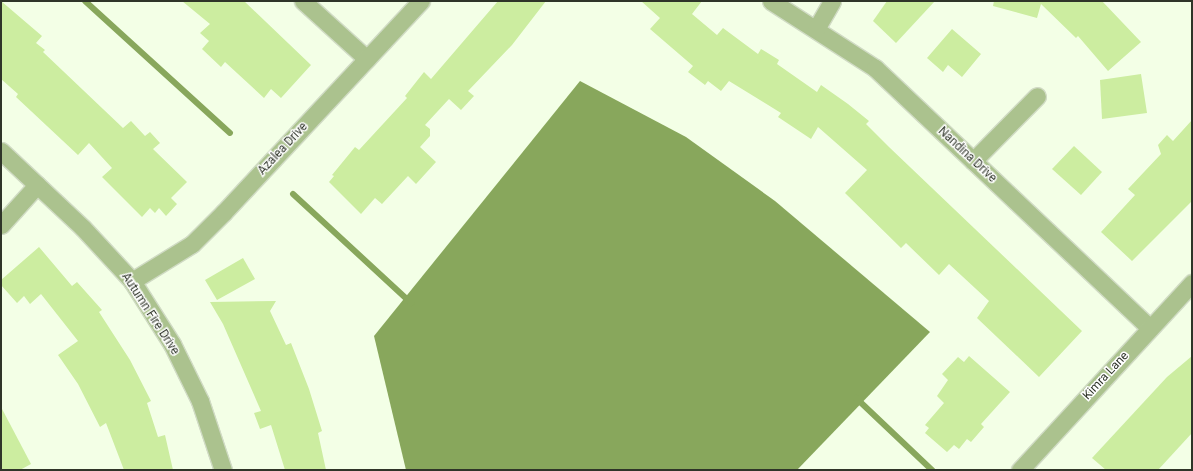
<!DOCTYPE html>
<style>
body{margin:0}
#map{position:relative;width:1193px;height:471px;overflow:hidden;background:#f3ffe6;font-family:Roboto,sans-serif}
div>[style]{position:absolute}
.water>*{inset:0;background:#88a75c}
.stream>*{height:6px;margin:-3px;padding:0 3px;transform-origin:3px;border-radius:3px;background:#88a75c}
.building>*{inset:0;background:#cceda0}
.roads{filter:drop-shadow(1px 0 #d0dbc4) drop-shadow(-1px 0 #d0dbc4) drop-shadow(0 1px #d0dbc4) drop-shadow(0 -1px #d0dbc4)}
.minor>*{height:17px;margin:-8.5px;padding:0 8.5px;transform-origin:8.5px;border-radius:8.5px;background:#abc28e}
span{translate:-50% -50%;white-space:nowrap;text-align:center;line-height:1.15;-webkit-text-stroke:3px #fff;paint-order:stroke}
.street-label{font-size:12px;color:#2f3529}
.frame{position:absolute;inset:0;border:2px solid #2f3529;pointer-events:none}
</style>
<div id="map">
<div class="water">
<i style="clip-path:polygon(580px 81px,686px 137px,775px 201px,930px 332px,797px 470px,406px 470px,374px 336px)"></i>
</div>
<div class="stream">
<i style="left:85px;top:1px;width:196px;rotate:42.3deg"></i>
<i style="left:293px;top:194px;width:161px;rotate:42.7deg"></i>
<i style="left:856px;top:398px;width:105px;rotate:43.5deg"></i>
</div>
<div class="building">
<i style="clip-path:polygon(1px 1px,42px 36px,36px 43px,45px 50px,43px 52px,123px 128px,131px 121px,145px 136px,150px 132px,160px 143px,153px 149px,187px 182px,171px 198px,177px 204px,166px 216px,159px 208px,155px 213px,150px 208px,142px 217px,102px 177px,112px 168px,89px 143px,78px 155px,16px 97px,18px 94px,1px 79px)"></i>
<i style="clip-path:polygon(182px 1px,244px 1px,311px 65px,281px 98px,271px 89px,264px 98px,225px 62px,221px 67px,202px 49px,209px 41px,200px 33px,210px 24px)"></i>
<i style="clip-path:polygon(498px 1px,546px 1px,512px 45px,468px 91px,474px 96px,461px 110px,449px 99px,425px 125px,430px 129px,430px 136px,420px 147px,436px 162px,416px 184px,408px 176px,382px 204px,375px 198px,361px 214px,329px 182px,334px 176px,332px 175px,355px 147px,359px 150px,407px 98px,405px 96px,424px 72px,431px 79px)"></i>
<i style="clip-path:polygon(641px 1px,702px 1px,692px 14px,717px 35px,723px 28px,758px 54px,761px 49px,779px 60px,777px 64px,817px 92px,821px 85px,848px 104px,869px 121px,866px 124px,889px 147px,1082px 331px,1039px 377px,977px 318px,989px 301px,949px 264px,939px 275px,906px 243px,901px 248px,845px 193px,867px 170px,818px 127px,811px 139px,778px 117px,781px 113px,729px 81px,721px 91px,708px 81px,705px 85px,688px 72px,693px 66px,650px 29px,660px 18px)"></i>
<i style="clip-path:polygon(887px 1px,935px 1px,896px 43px,873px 21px)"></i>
<i style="clip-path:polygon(994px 1px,1102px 1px,1141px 42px,1108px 71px,1078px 36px,1076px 38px,1041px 4px,1037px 18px,993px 6px)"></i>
<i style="clip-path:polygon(952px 29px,981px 54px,962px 77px,948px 65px,943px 72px,927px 58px)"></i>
<i style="clip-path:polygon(1141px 74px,1147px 113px,1102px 119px,1100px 80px)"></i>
<i style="clip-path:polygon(1192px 120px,1192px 201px,1132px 261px,1101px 232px,1135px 195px,1128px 189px,1161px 154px,1158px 145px,1167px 135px,1173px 141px)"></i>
<i style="clip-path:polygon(1074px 146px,1102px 172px,1081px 195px,1052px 169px)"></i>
<i style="clip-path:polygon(39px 247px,72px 286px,77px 282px,102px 310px,99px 312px,130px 360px,151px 401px,147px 403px,158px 437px,165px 435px,173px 470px,124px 470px,106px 423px,100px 427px,78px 384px,58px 355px,78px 341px,41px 294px,30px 304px,24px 296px,17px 303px,1px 285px,1px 280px)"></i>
<i style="clip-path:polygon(243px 258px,255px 279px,217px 300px,205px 280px)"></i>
<i style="clip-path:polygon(276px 301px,270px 311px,286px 345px,291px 343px,309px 389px,322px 431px,318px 433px,326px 470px,285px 470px,271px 425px,260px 429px,254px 413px,261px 411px,223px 324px,210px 302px)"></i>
<i style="clip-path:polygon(969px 356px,1010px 392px,981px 424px,984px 427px,971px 442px,967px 439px,959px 449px,954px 445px,947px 452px,925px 433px,929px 428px,925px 425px,944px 403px,937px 396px,948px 380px,942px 374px,958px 357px,964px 362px)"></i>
<i style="clip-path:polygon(1192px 356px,1192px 433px,1158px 470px,1106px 470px,1092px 458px,1167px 377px)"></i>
<i style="clip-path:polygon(1px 407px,31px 464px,20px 470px,1px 470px)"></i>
</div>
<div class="roads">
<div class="minor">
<i style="left:303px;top:1px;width:86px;rotate:42.2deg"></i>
<i style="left:771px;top:1px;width:124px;rotate:32.8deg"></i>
<i style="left:875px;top:68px;width:378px;rotate:43.4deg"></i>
<i style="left:816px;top:29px;width:32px;rotate:-60deg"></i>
<i style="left:1px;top:151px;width:112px;rotate:43.2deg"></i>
<i style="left:83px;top:228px;width:72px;rotate:47.2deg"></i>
<i style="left:132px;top:281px;width:75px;rotate:57.6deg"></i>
<i style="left:172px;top:344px;width:64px;rotate:63.8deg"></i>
<i style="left:200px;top:401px;width:73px;rotate:71.6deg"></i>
<i style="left:973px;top:161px;width:91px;rotate:-45.4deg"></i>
<i style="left:1px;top:225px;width:54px;rotate:-48deg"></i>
<i style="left:132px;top:281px;width:70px;rotate:-31.7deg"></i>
<i style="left:192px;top:244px;width:45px;rotate:-45deg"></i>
<i style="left:224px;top:212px;width:289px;rotate:-47deg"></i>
<i style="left:1020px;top:470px;width:254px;rotate:-47.4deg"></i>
</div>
</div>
<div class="street-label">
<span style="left:283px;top:149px;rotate:-47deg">Azalea Drive</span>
<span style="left:967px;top:155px;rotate:43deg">Nandina Drive</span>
<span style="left:150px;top:314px;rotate:57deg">Autumn Fire Drive</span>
<span style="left:1106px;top:376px;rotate:-47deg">Kimra Lane</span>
</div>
<div class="frame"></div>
</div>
